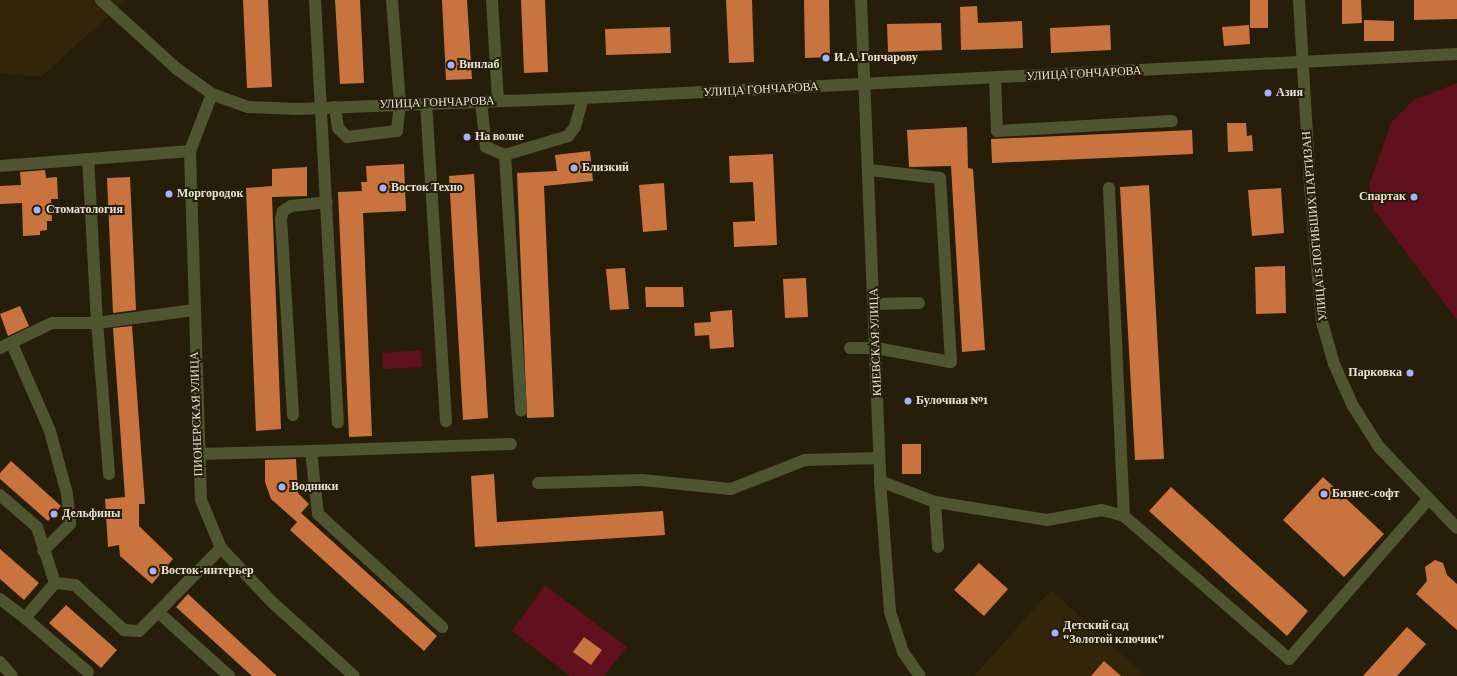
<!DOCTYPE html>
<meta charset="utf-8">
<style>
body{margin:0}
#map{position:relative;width:1457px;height:676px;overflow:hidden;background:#271e0a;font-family:"Crimson Pro",serif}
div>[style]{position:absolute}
.built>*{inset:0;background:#322509}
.green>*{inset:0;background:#60111d}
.building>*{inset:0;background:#c9743e}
.minor>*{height:12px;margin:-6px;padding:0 6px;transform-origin:6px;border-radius:6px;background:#4f5530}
.dots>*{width:11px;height:11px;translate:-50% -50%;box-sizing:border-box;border:2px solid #271e0a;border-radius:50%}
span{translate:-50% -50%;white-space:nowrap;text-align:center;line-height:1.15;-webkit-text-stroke:4px #271e0a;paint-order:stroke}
.poi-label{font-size:12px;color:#e9e3d6;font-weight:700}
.left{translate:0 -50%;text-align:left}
.right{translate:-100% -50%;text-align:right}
.street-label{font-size:12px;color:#e9e3d6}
</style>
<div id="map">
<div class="built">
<i style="clip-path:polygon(0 0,126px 0,41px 77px,0 73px)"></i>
<i style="clip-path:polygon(1051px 590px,1145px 676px,974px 676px)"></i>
</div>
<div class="green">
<i style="clip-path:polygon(1457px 83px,1457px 320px,1374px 210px,1369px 185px,1391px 123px,1414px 100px)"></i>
<i style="clip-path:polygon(421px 350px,422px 367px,383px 369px,382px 353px)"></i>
<i style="clip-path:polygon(545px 585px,627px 647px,604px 676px,570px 676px,512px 631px)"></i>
</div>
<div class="building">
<i style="clip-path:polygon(243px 0,268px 0,272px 87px,247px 88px)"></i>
<i style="clip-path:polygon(335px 0,360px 0,364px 83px,340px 84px)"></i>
<i style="clip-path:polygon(442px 0,467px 0,472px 79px,446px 80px)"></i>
<i style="clip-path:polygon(521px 0,545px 0,548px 72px,524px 73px)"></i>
<i style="clip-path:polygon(726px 0,752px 0,754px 62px,729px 63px)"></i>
<i style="clip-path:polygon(804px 0,829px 0,830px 57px,805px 58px)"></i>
<i style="clip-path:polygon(1250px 0,1268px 0,1268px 28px,1250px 28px)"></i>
<i style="clip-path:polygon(1342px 0,1361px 0,1362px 23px,1342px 24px)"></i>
<i style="clip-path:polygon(1414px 0,1457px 0,1457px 19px,1414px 20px)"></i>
<i style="clip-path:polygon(977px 6px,978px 23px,1022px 21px,1023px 48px,961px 50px,960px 7px)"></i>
<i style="clip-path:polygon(1364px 20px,1394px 21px,1394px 41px,1364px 41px)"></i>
<i style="clip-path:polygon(941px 23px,942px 50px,888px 52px,887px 24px)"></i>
<i style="clip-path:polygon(1110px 25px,1111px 50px,1051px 53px,1050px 28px)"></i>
<i style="clip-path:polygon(1249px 25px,1250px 44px,1224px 46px,1222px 27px)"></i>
<i style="clip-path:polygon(670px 27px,671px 53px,606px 55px,605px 29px)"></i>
<i style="clip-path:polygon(1227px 123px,1246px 123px,1247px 136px,1252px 135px,1253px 151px,1228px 152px)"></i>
<i style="clip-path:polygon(967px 127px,968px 168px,973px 169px,985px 350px,962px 352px,951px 166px,909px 167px,907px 130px)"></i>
<i style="clip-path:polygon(1192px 130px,1193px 154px,992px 163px,991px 139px)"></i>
<i style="clip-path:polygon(590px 151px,593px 181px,544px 186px,554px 417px,527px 418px,517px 173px,557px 171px,555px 155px)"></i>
<i style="clip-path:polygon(773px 154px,777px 245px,734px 247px,733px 222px,755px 221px,753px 182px,730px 183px,729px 156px)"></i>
<i style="clip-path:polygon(404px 164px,406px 211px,363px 213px,372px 436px,349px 437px,338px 192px,362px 191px,361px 182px,367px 182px,366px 166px)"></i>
<i style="clip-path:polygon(307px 167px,307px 196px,272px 197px,281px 429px,256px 431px,246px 188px,272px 186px,272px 169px)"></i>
<i style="clip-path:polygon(45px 170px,46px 178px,57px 177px,58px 199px,51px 199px,52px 221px,47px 221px,47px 230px,40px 231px,40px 235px,23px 236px,22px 203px,0 204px,0 186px,21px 185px,20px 172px)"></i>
<i style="clip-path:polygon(474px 174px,488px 418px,463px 420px,449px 176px)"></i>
<i style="clip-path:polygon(130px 177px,136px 310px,113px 313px,107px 178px)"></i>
<i style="clip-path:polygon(664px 183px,667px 230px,643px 232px,639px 185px)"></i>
<i style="clip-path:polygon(1149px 185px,1164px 459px,1135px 460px,1120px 187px)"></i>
<i style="clip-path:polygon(1281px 188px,1284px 233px,1252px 236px,1248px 190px)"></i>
<i style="clip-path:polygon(1285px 266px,1286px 313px,1256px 314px,1255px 267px)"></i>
<i style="clip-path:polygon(625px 268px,629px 309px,610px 310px,606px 269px)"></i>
<i style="clip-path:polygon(806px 278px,808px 317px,785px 318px,783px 279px)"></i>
<i style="clip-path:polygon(645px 287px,683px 287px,684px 307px,646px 307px)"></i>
<i style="clip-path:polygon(20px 306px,29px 326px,8px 336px,0 314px)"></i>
<i style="clip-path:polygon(732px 310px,734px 347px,710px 349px,709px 335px,695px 336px,694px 323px,711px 322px,710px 312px)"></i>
<i style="clip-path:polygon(132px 326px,145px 504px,139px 504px,139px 526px,173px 559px,152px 584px,120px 556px,119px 545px,108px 547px,105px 499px,125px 497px,113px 328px)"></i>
<i style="clip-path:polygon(902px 444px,921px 444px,921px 474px,902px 474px)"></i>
<i style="clip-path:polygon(296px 459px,298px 493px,309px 504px,301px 513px,437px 636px,424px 651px,290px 530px,297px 522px,271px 499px,265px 482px,265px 460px)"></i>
<i style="clip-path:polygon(11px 461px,61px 506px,48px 521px,0 479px,0 473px)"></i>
<i style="clip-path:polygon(494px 474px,497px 522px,663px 511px,665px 535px,475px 547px,471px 476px)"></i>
<i style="clip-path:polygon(1323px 477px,1384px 534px,1344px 577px,1283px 520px)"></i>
<i style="clip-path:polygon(1171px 487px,1308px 611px,1287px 636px,1149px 511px)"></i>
<i style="clip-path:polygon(0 549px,39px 583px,24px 600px,0 579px)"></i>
<i style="clip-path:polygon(1435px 560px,1443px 563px,1447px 575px,1457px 584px,1457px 630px,1416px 594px,1427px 581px,1425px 567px)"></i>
<i style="clip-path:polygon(979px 563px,1008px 589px,984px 616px,954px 590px)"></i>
<i style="clip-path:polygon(188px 594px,277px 676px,252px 676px,176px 607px)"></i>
<i style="clip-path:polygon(66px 605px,117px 650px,101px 668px,49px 623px)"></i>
<i style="clip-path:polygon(1407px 627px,1426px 644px,1397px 676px,1363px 676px)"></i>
<i style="clip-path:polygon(584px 637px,602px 650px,591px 665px,573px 652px)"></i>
<i style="clip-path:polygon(1104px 661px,1121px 676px,1091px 676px)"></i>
</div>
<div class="minor">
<i style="left:101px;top:0;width:103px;rotate:42.2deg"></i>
<i style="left:177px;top:69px;width:43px;rotate:35.5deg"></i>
<i style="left:212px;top:94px;width:38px;rotate:20deg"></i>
<i style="left:248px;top:107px;width:49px;rotate:2.3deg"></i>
<i style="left:297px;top:109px;width:286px;rotate:-2.2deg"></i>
<i style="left:583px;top:98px;width:875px;rotate:-2.88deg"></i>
<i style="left:315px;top:0;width:423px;rotate:86.9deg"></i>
<i style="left:492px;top:0;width:101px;rotate:86.6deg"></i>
<i style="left:861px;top:0;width:481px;rotate:87.7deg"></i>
<i style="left:880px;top:481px;width:131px;rotate:85.6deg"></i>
<i style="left:890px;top:612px;width:42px;rotate:72deg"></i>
<i style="left:903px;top:652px;width:29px;rotate:55deg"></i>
<i style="left:1299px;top:0;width:187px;rotate:86.6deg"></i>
<i style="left:1310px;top:187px;width:136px;rotate:84.9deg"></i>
<i style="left:1322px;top:322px;width:44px;rotate:74.1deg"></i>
<i style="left:1334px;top:364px;width:46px;rotate:65.7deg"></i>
<i style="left:1353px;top:406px;width:49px;rotate:57.6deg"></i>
<i style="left:1379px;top:447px;width:112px;rotate:46.1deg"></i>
<i style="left:995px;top:79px;width:52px;rotate:87.8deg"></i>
<i style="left:997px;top:131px;width:175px;rotate:-3.3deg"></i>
<i style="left:212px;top:94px;width:61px;rotate:111.1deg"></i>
<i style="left:190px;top:151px;width:349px;rotate:88.2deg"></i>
<i style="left:201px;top:500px;width:52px;rotate:67.4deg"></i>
<i style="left:221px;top:548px;width:74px;rotate:46.6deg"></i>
<i style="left:272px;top:602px;width:110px;rotate:42.1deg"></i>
<i style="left:481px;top:102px;width:45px;rotate:83.7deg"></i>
<i style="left:486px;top:147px;width:21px;rotate:23deg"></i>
<i style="left:505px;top:155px;width:66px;rotate:-16.8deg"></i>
<i style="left:568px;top:136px;width:11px;rotate:-52deg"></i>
<i style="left:575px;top:127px;width:30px;rotate:-75deg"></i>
<i style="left:426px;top:103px;width:319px;rotate:86.4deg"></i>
<i style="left:335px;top:107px;width:21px;rotate:82deg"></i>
<i style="left:338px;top:128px;width:13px;rotate:45deg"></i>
<i style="left:347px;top:137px;width:50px;rotate:-6.8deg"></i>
<i style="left:397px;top:131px;width:27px;rotate:-84deg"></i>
<i style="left:400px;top:104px;width:104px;rotate:-94.4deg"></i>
<i style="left:505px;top:155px;width:256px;rotate:86.4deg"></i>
<i style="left:0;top:166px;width:191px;rotate:-4.5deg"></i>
<i style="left:1109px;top:188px;width:328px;rotate:87.4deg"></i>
<i style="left:1124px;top:516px;width:218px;rotate:40.9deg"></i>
<i style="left:1289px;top:659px;width:210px;rotate:-48.9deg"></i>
<i style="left:875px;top:304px;width:44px;rotate:-1.3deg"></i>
<i style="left:12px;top:344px;width:95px;rotate:66.4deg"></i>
<i style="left:50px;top:431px;width:65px;rotate:74.9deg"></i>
<i style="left:67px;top:494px;width:30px;rotate:84deg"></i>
<i style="left:70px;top:524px;width:38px;rotate:135deg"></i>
<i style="left:0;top:348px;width:58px;rotate:-25.7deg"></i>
<i style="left:52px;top:323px;width:45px"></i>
<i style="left:97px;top:323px;width:164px;rotate:-93.1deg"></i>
<i style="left:850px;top:348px;width:26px"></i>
<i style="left:876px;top:348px;width:76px;rotate:10.6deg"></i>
<i style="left:951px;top:362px;width:184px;rotate:-93.4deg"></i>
<i style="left:940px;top:178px;width:71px;rotate:-173.6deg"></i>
<i style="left:293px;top:415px;width:196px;rotate:-93.5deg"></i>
<i style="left:281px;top:219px;width:8px;rotate:-76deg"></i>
<i style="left:283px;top:211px;width:9px;rotate:-32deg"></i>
<i style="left:291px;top:206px;width:36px;rotate:-6deg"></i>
<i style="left:311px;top:451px;width:200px;rotate:-2deg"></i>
<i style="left:198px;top:454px;width:113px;rotate:-1.5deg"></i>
<i style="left:311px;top:451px;width:63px;rotate:83.7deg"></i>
<i style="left:318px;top:514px;width:168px;rotate:42.3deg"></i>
<i style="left:109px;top:474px;width:151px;rotate:-94.5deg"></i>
<i style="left:97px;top:323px;width:98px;rotate:-7.6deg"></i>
<i style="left:880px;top:481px;width:59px;rotate:20.9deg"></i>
<i style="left:935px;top:502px;width:113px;rotate:9.1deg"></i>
<i style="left:1047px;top:520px;width:56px;rotate:-10.3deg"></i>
<i style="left:1102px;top:510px;width:23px;rotate:15deg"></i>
<i style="left:538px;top:483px;width:104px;rotate:-1.7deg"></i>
<i style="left:642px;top:480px;width:89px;rotate:5.8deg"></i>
<i style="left:731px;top:489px;width:79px;rotate:-21.4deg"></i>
<i style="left:805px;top:460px;width:74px;rotate:-1.5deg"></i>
<i style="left:0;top:495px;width:49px;rotate:40.9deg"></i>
<i style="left:37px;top:527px;width:59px;rotate:72.2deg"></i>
<i style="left:935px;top:502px;width:45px;rotate:86.2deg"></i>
<i style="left:0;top:599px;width:31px;rotate:37deg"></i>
<i style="left:158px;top:612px;width:90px;rotate:-45.5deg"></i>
<i style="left:0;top:662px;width:18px;rotate:49deg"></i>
<i style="left:88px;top:672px;width:83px;rotate:-139.4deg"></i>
<i style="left:25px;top:618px;width:46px;rotate:-49.4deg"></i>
<i style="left:55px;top:583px;width:20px;rotate:6deg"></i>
<i style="left:75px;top:585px;width:67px;rotate:42.6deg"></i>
<i style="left:124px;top:630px;width:15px;rotate:4deg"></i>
<i style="left:139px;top:631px;width:27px;rotate:-45deg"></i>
<i style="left:158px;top:612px;width:96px;rotate:42deg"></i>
</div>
<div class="dots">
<i style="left:826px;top:58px;background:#a9b0fc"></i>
<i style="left:451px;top:65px;background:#a9b0fc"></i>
<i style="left:1268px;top:93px;background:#a9b0fc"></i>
<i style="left:467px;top:137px;background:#a9b0fc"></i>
<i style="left:574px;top:168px;background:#a9b0fc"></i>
<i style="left:383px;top:188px;background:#a9b0fc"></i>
<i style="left:169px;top:194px;background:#a9b0fc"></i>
<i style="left:1414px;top:197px;background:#a9b0fc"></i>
<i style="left:37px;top:210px;background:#a9b0fc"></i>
<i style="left:1410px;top:373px;background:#a9b0fc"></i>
<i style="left:908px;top:401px;background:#a9b0fc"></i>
<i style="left:282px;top:487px;background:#a9b0fc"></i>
<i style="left:1324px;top:494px;background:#a9b0fc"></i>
<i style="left:54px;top:514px;background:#a9b0fc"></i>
<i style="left:153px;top:571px;background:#a9b0fc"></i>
<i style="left:1055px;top:633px;background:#a9b0fc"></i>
</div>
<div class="poi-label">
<span class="left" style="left:834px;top:58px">И.А. Гончарову</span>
<span class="left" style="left:459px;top:65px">Винлаб</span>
<span class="left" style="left:1276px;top:93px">Азия</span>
<span class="left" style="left:475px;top:137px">На волне</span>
<span class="left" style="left:582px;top:168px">Близкий</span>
<span class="left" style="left:391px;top:188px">Восток Техно</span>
<span class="left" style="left:177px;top:194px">Моргородок</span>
<span class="right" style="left:1406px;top:197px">Спартак</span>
<span class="left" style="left:46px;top:210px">Стоматология</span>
<span class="right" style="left:1402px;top:373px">Парковка</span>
<span class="left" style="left:916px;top:401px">Булочная №1</span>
<span class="left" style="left:291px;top:487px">Водники</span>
<span class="left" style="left:1332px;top:494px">Бизнес-софт</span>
<span class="left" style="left:62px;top:514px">Дельфины</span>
<span class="left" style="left:161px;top:571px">Восток-интерьер</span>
<span class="left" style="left:1063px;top:633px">Детский сад<br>"Золотой ключик"</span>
</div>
<div class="street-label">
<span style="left:1084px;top:74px;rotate:-3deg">УЛИЦА ГОНЧАРОВА</span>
<span style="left:761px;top:90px;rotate:-3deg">УЛИЦА ГОНЧАРОВА</span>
<span style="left:437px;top:103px;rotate:-2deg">УЛИЦА ГОНЧАРОВА</span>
<span style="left:1315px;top:226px;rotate:-95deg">УЛИЦА 15 ПОГИБШИХ ПАРТИЗАН</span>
<span style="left:876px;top:342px;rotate:-92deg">КИЕВСКАЯ УЛИЦА</span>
<span style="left:197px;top:414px;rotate:-92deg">ПИОНЕРСКАЯ УЛИЦА</span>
</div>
</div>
